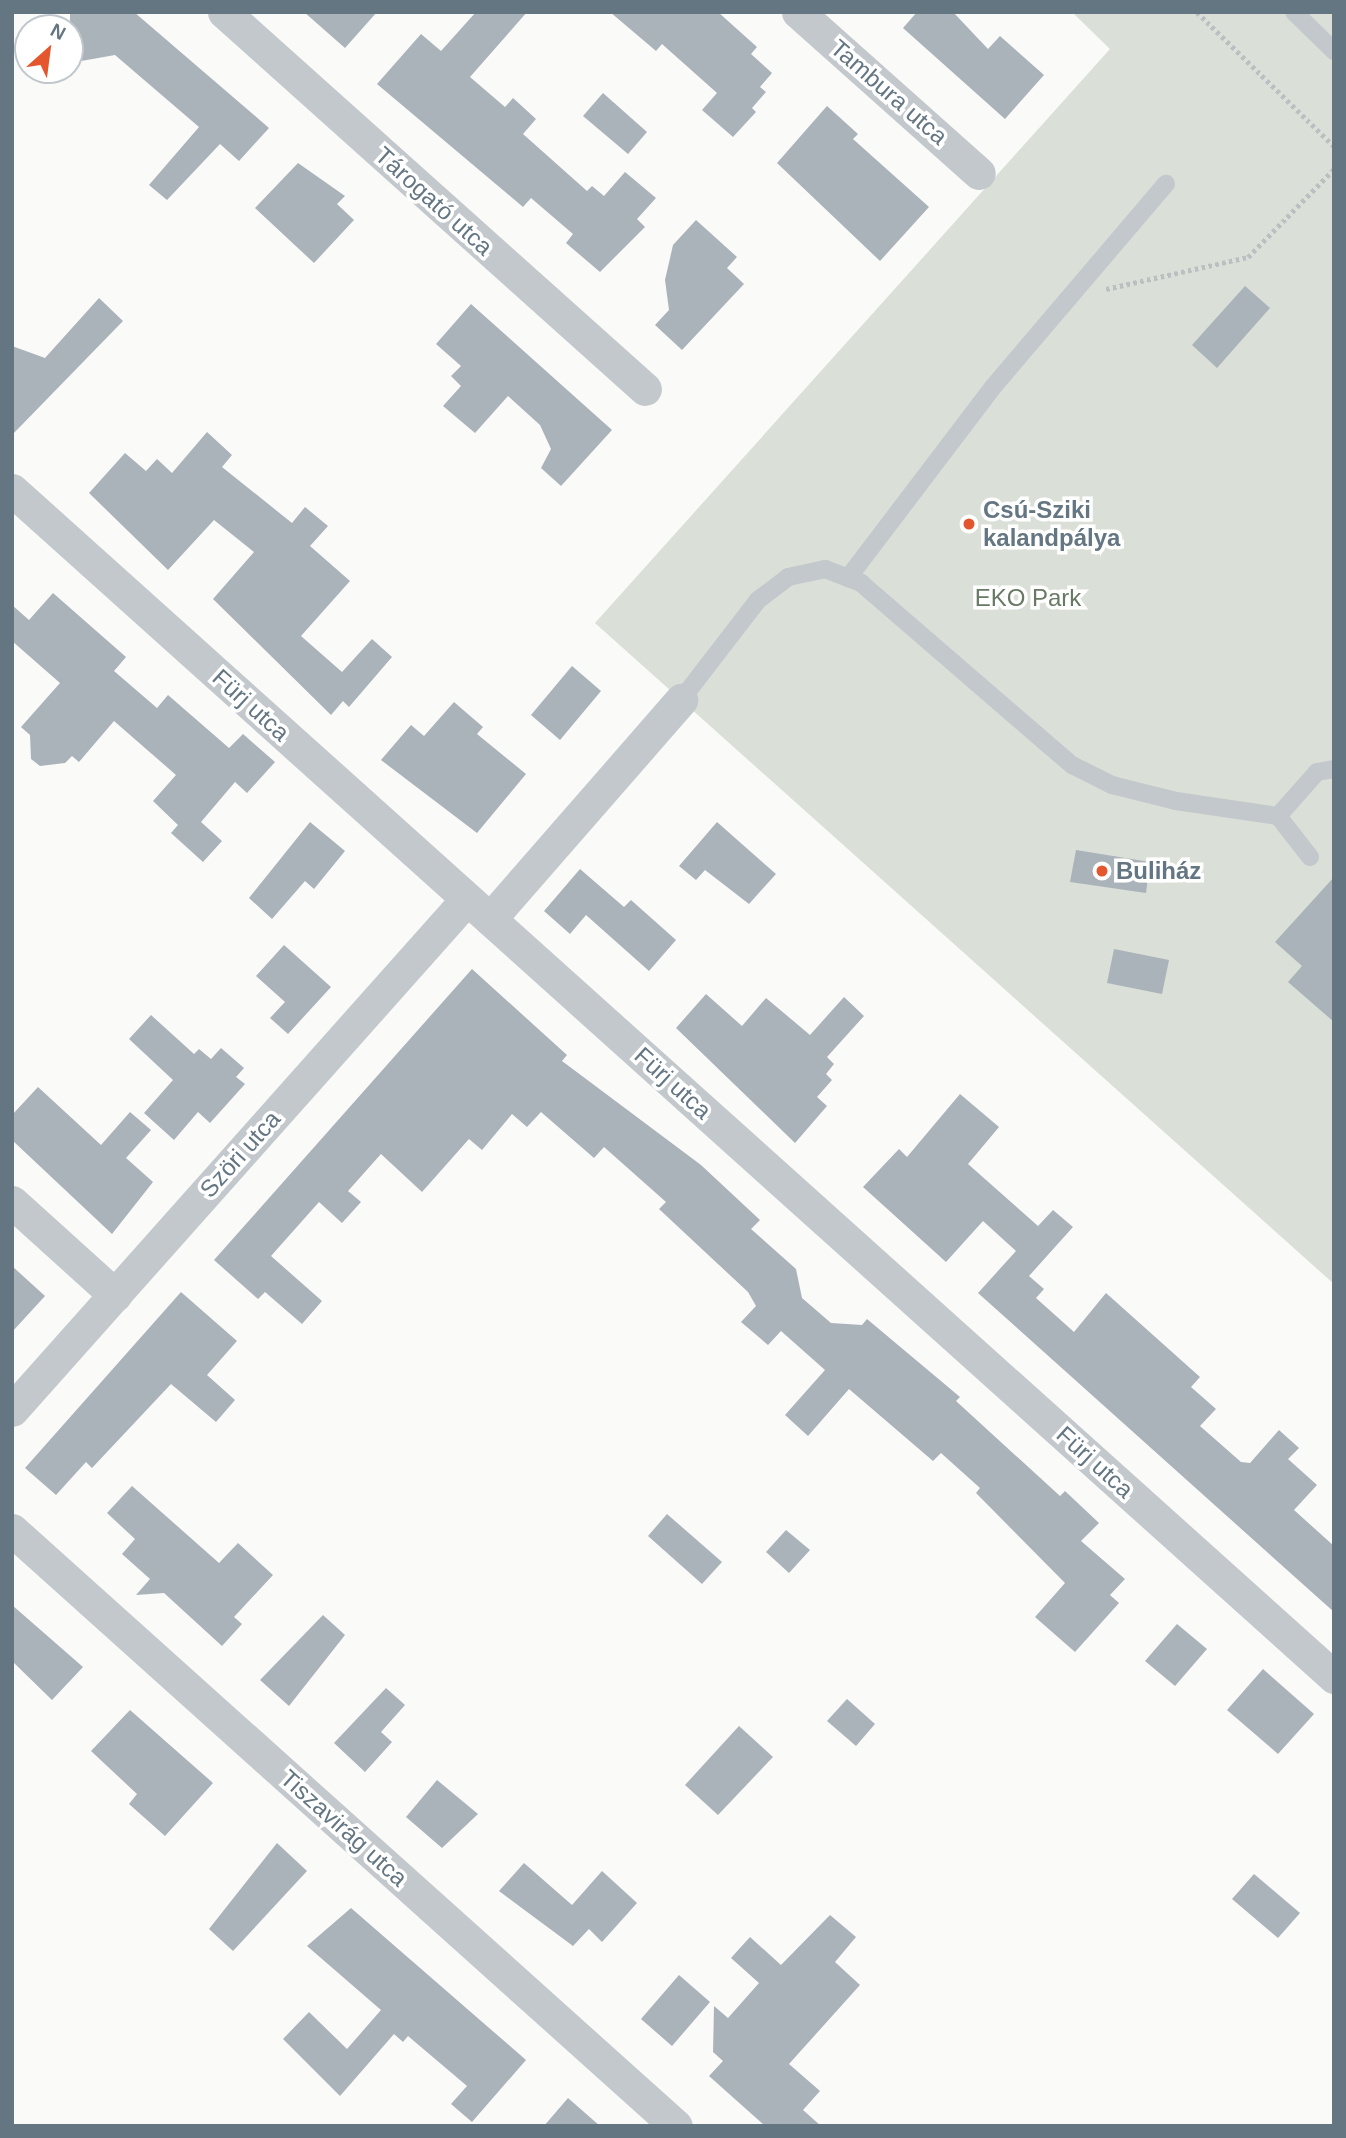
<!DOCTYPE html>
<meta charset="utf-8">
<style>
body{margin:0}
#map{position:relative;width:1346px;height:2138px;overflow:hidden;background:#fafaf8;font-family:Helvetica,sans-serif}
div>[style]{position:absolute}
.green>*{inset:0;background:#dadfd7}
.building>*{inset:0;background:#aab3b9}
.path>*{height:4.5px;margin-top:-2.25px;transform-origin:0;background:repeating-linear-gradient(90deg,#bbbfc2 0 3.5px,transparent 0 7px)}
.service>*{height:18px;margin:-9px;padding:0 9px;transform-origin:9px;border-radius:9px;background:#c3c8cc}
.minor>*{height:33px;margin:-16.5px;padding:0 16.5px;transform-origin:16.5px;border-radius:16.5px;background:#c3c8cc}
.dots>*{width:19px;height:19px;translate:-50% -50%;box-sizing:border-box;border:4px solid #fff;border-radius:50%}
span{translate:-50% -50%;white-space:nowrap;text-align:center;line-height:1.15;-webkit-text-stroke:7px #fff;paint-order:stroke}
.street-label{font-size:24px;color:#657683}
.poi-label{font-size:24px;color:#657683;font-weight:700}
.left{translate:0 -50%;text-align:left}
.park-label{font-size:24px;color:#687a64}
.frame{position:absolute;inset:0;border:14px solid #657683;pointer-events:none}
.north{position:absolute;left:14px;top:14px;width:70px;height:70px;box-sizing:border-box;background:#fff;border:2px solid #c1c8cd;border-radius:50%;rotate:28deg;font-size:19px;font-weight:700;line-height:28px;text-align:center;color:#657683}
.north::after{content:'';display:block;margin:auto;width:24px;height:32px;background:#e4572e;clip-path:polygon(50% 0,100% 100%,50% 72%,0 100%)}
</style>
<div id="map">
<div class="green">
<i style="clip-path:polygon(1072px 12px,1334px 12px,1334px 1284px,595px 623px,1110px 49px)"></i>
</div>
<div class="building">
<i style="clip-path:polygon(70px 12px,134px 12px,269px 128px,239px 161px,220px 144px,167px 200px,149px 185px,199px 127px,115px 55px,70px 63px)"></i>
<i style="clip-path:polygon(304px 12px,377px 12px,345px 48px)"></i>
<i style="clip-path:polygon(476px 12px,527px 12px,470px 77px,505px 107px,513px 98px,536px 119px,523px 134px,587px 191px,592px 186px,604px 196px,625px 172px,656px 198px,637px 219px,645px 227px,600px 272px,566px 243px,573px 234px,531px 198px,523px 207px,377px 84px,421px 34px,441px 51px)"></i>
<i style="clip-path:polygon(610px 12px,718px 12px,757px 47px,751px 54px,772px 73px,760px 87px,766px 92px,752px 108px,756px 112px,733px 137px,702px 110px,717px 93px,662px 44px,656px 51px)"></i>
<i style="clip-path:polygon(917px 12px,953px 12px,988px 49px,1000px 36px,1044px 75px,1005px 119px,903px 28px)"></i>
<i style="clip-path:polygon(603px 93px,647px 132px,628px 154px,583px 116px)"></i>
<i style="clip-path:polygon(827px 106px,858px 134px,853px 139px,929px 207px,880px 261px,777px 163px)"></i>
<i style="clip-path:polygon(298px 163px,345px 196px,337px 204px,354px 220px,314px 263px,255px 208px)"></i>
<i style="clip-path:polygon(696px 220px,737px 257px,727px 268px,744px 284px,682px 350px,655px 325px,669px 310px,665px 280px,673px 245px)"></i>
<i style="clip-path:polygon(1245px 286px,1270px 308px,1217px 368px,1192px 345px)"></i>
<i style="clip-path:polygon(99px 298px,123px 321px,12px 435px,12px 346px,45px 358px)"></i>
<i style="clip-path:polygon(471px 304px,612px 430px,561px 486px,541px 468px,551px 449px,540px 425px,508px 396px,475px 433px,443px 406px,461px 386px,451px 376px,461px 366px,436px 344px)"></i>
<i style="clip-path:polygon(207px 432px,232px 455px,222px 467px,292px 523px,305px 507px,328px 526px,310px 546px,350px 581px,301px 636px,342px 672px,372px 639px,392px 657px,349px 707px,343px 701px,331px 715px,213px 599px,254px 552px,214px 520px,168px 570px,89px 493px,125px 453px,146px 471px,157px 459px,172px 473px)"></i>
<i style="clip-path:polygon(53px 593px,126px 657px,114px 671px,157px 708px,168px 695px,229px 748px,243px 734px,275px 762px,247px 793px,235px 782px,201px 822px,222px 841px,203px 862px,171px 833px,178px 825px,153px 801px,176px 775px,114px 721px,79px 762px,72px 756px,65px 763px,40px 766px,31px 759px,30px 735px,21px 727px,60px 683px,12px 641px,12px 605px,29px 620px)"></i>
<i style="clip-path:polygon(572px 666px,601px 691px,560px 740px,531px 715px)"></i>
<i style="clip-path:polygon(454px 702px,483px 727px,477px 734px,526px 774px,477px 833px,381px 760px,411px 725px,424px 736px)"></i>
<i style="clip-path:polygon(310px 822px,345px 851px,314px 889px,305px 881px,272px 919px,249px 898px)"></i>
<i style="clip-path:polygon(717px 822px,776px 874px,749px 904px,705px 870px,696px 880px,679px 866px)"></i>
<i style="clip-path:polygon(1076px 850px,1150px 862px,1146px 893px,1070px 882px)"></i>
<i style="clip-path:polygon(580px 869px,624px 907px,631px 900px,676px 940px,649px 971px,586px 915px,570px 934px,544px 911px)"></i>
<i style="clip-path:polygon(1334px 877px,1334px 1022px,1288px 982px,1302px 966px,1275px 942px)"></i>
<i style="clip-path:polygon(284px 945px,331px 987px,288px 1034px,270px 1018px,285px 1002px,256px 976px)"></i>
<i style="clip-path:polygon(1114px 949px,1169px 960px,1162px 994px,1107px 983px)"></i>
<i style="clip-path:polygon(472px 969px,567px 1055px,562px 1061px,701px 1165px,760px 1220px,751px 1229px,796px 1269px,802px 1298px,831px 1323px,862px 1325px,867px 1319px,960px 1397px,956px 1401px,1060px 1496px,1065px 1491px,1099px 1523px,1081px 1541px,1125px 1579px,1110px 1595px,1119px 1603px,1075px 1652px,1035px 1617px,1065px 1583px,976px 1493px,980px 1488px,941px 1453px,933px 1461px,849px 1389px,808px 1436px,785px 1415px,825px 1370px,781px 1331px,768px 1345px,741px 1322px,756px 1306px,748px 1292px,659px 1209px,666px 1202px,604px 1147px,594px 1158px,541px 1112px,527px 1127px,512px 1114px,482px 1150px,469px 1139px,422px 1192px,381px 1154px,348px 1191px,361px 1202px,342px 1223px,319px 1202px,271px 1256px,322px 1301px,302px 1324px,265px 1292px,258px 1299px,214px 1260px)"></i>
<i style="clip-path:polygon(706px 994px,742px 1026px,766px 998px,810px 1035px,844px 997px,864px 1016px,827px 1057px,834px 1064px,826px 1074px,832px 1080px,817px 1097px,827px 1106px,795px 1143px,676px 1028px)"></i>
<i style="clip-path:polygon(151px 1015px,194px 1054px,199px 1049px,211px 1059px,221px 1048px,244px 1068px,236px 1077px,245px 1084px,210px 1123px,198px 1112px,174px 1140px,144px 1113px,173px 1080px,129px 1039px)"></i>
<i style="clip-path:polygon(38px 1087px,101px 1145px,130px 1112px,151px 1130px,126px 1158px,153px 1182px,112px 1234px,12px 1140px,12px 1115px)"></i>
<i style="clip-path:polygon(960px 1094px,999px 1127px,968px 1164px,1038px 1226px,1053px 1210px,1073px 1227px,1029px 1276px,1044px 1289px,1036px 1298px,1074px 1332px,1106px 1293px,1200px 1377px,1191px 1387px,1216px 1409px,1200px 1426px,1241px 1462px,1250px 1463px,1279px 1430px,1299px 1448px,1288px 1459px,1317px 1485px,1294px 1510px,1334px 1546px,1334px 1612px,978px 1293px,1016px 1251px,983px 1221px,946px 1262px,863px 1187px,899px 1149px,907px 1157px)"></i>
<i style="clip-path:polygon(12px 1266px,45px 1296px,12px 1332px)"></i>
<i style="clip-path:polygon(181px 1292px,237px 1341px,207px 1375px,235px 1400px,216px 1422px,171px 1384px,92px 1468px,86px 1462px,56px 1495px,25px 1468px)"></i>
<i style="clip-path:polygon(132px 1486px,219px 1563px,238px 1543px,273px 1575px,234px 1617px,242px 1624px,222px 1646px,164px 1593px,136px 1595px,150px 1579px,122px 1554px,135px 1539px,107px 1513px)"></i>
<i style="clip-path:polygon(667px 1514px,722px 1562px,702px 1584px,648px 1536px)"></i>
<i style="clip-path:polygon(786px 1530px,810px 1550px,789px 1573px,766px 1552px)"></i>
<i style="clip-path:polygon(12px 1605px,83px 1667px,52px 1700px,12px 1661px)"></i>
<i style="clip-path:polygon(323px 1615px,345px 1635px,289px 1706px,260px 1680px)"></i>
<i style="clip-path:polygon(1177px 1624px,1207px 1649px,1175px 1686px,1145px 1661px)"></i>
<i style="clip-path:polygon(1263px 1669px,1314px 1714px,1278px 1754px,1227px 1710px)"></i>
<i style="clip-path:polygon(386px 1688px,405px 1705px,381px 1732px,392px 1742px,365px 1772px,334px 1743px)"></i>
<i style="clip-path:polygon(847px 1699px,875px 1724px,856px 1746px,827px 1721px)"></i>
<i style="clip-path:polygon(130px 1710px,213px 1783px,165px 1836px,129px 1804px,137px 1794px,91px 1751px)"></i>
<i style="clip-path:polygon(739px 1726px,773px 1757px,718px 1815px,685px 1785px)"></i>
<i style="clip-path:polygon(437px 1780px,478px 1814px,442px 1848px,406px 1817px)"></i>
<i style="clip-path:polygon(277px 1843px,307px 1871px,233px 1951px,209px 1929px)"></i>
<i style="clip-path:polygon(524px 1863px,572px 1905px,602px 1871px,637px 1903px,602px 1942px,589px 1929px,573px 1946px,499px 1891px)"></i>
<i style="clip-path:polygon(1254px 1874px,1300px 1913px,1278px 1938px,1232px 1899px)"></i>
<i style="clip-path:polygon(351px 1908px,526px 2060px,472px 2122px,451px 2104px,467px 2086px,408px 2036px,403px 2042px,394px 2034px,340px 2096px,283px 2039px,309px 2012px,347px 2049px,381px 2010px,307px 1946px)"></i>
<i style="clip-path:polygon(830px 1915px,856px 1937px,835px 1962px,860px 1985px,789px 2064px,820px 2091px,803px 2110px,821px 2126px,765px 2126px,709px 2076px,723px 2061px,713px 2052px,714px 2006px,728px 2018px,759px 1983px,731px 1958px,750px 1937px,781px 1965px)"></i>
<i style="clip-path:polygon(679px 1975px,710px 2002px,672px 2046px,641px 2019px)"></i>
<i style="clip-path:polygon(568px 2098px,600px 2126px,544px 2126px)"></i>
</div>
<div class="path">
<i style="left:1197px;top:12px;width:192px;rotate:44.4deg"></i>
<i style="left:1106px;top:289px;width:146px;rotate:-12.7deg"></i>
<i style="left:1248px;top:257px;width:123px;rotate:-45.7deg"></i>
</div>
<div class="service">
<i style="left:1294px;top:12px;width:56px;rotate:44.3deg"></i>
<i style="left:848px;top:578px;width:240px;rotate:-52.8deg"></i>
<i style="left:993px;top:387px;width:267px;rotate:-49.6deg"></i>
<i style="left:681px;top:700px;width:126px;rotate:-52.4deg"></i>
<i style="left:758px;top:600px;width:38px;rotate:-37deg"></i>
<i style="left:788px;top:577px;width:38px;rotate:-12deg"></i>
<i style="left:825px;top:569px;width:39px;rotate:21deg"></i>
<i style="left:861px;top:583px;width:279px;rotate:40.8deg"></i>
<i style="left:1072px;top:765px;width:45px;rotate:26.6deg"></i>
<i style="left:1112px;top:785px;width:66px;rotate:14deg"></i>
<i style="left:1176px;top:801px;width:103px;rotate:8.4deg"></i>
<i style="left:1278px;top:816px;width:52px;rotate:52deg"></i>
<i style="left:1278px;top:816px;width:59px;rotate:-48.4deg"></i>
<i style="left:1317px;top:772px;width:17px;rotate:-10deg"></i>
</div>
<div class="minor">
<i style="left:224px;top:12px;width:565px;rotate:41.84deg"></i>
<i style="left:798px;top:12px;width:242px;rotate:41.7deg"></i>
<i style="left:12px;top:490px;width:1777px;rotate:41.92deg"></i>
<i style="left:490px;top:919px;width:291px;rotate:-48.9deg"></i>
<i style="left:12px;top:1202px;width:139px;rotate:42.1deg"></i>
<i style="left:12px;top:1410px;width:684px;rotate:-48.32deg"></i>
<i style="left:12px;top:1530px;width:892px;rotate:41.91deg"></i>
</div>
<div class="dots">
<i style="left:969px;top:524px;background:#e4572e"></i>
<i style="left:1102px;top:871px;background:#e4572e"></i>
</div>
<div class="street-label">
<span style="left:889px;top:92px;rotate:41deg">Tambura utca</span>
<span style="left:434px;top:201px;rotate:42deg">Tárogató utca</span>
<span style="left:251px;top:705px;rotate:42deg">Fürj utca</span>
<span style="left:673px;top:1083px;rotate:42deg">Fürj utca</span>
<span style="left:240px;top:1154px;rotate:-48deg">Szöri utca</span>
<span style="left:1095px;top:1462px;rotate:42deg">Fürj utca</span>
<span style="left:344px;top:1828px;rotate:42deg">Tiszavirág utca</span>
</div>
<div class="poi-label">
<span class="left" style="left:983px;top:524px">Csú-Sziki<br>kalandpálya</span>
<span class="left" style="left:1116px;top:871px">Buliház</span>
</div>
<div class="park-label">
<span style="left:1028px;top:598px">EKO Park</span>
</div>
<div class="frame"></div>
<div class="north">N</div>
</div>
